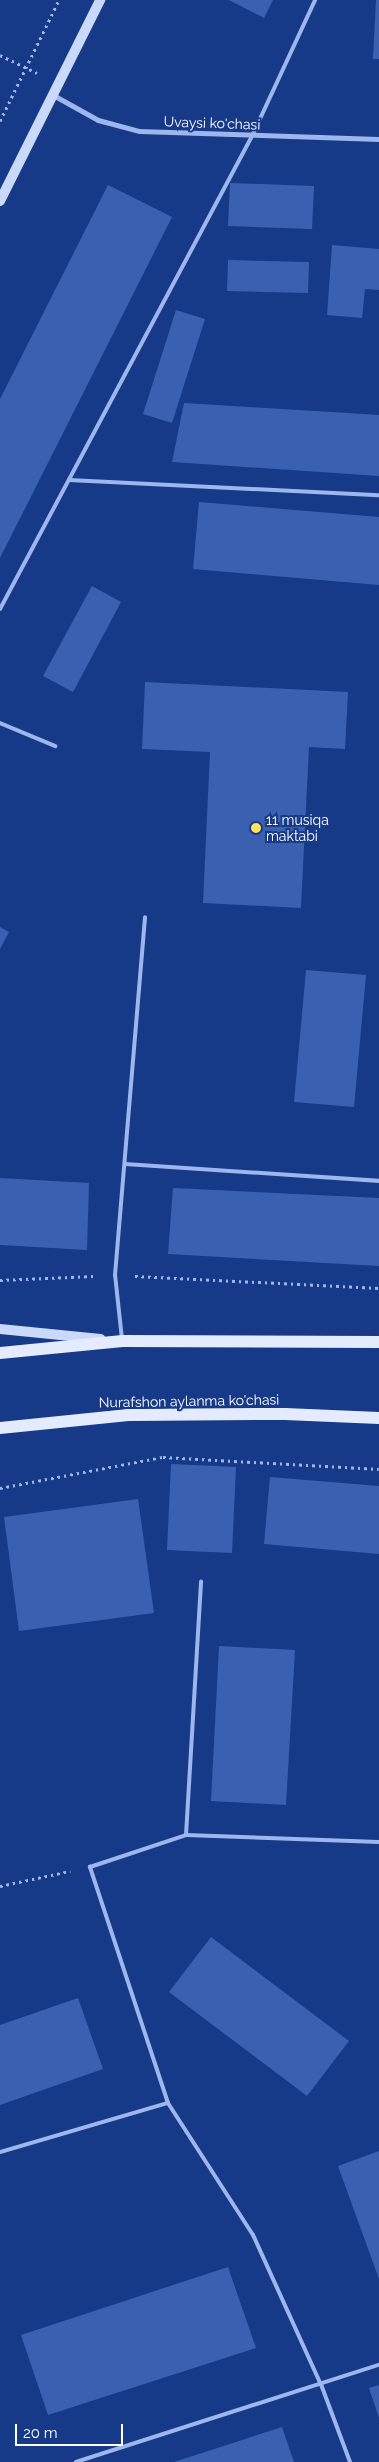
<!DOCTYPE html>
<style>
body{margin:0}
#map{position:relative;width:379px;height:2462px;overflow:hidden;background:#163a88;font-family:Raleway,sans-serif}
div>[style]{position:absolute}
.building>*{inset:0;background:#3a60af}
.path>*{height:3px;margin-top:-1.5px;transform-origin:0;background:repeating-linear-gradient(90deg,#9db7ee 0 2.5px,transparent 0 6.5px)}
.lane>*{height:4px;margin:-2px;padding:0 2px;transform-origin:2px;border-radius:2px;background:#9db7ee}
.street>*{height:5px;margin:-2.5px;padding:0 2.5px;transform-origin:2.5px;border-radius:2.5px;background:#9db7ee}
.secondary>*{height:10px;margin:-5px;padding:0 5px;transform-origin:5px;border-radius:5px;background:#cad9fa}
.primary>*{height:12px;margin:-6px;padding:0 6px;transform-origin:6px;border-radius:6px;background:#e4ebff}
.dots>*{width:14px;height:14px;translate:-50% -50%;box-sizing:border-box;border:2px solid #163a88;border-radius:50%}
span{translate:-50% -50%;white-space:nowrap;text-align:center;line-height:1.15;-webkit-text-stroke:4px #163a88;paint-order:stroke}
.street-label{font-size:14px;color:#fff}
.poi-label{font-size:14px;color:#fff}
.left{translate:0 -50%;text-align:left}
.scale{position:absolute;left:15px;top:2424px;width:108px;height:22px;box-sizing:border-box;border:2px solid #fff;border-top:0;padding-left:6px;font-size:15px;line-height:18px;white-space:nowrap;color:#fff;-webkit-text-stroke:4px #163a88;paint-order:stroke}
</style>
<div id="map">
<div class="building">
<i style="clip-path:polygon(229px 0,273px 0,264px 18px)"></i>
<i style="clip-path:polygon(376px 0,379px 0,379px 59px,373px 59px)"></i>
<i style="clip-path:polygon(230px 183px,314px 186px,312px 229px,228px 226px)"></i>
<i style="clip-path:polygon(108px 185px,172px 217px,0 558px,0 399px)"></i>
<i style="clip-path:polygon(332px 245px,379px 249px,379px 290px,365px 289px,362px 318px,327px 315px)"></i>
<i style="clip-path:polygon(228px 260px,309px 262px,308px 293px,227px 291px)"></i>
<i style="clip-path:polygon(176px 310px,205px 319px,172px 423px,143px 414px)"></i>
<i style="clip-path:polygon(184px 403px,379px 415px,379px 476px,172px 462px)"></i>
<i style="clip-path:polygon(199px 502px,379px 517px,379px 585px,193px 569px)"></i>
<i style="clip-path:polygon(92px 586px,121px 602px,73px 692px,43px 676px)"></i>
<i style="clip-path:polygon(145px 682px,348px 692px,345px 749px,309px 747px,301px 908px,203px 903px,210px 752px,142px 749px)"></i>
<i style="clip-path:polygon(0 927px,9px 932px,0 949px)"></i>
<i style="clip-path:polygon(306px 970px,366px 975px,354px 1107px,294px 1102px)"></i>
<i style="clip-path:polygon(0 1178px,89px 1183px,87px 1250px,0 1245px)"></i>
<i style="clip-path:polygon(173px 1188px,379px 1198px,379px 1266px,168px 1254px)"></i>
<i style="clip-path:polygon(171px 1464px,236px 1467px,232px 1553px,167px 1550px)"></i>
<i style="clip-path:polygon(270px 1477px,379px 1486px,379px 1554px,264px 1544px)"></i>
<i style="clip-path:polygon(138px 1499px,154px 1613px,19px 1631px,4px 1517px)"></i>
<i style="clip-path:polygon(219px 1646px,295px 1650px,286px 1805px,211px 1801px)"></i>
<i style="clip-path:polygon(211px 1937px,349px 2041px,307px 2096px,169px 1992px)"></i>
<i style="clip-path:polygon(78px 1998px,103px 2069px,0 2105px,0 2025px)"></i>
<i style="clip-path:polygon(379px 2151px,379px 2279px,338px 2166px)"></i>
<i style="clip-path:polygon(228px 2267px,256px 2348px,48px 2415px,21px 2335px)"></i>
<i style="clip-path:polygon(379px 2385px,379px 2418px,369px 2388px)"></i>
<i style="clip-path:polygon(282px 2427px,294px 2462px,174px 2462px)"></i>
</div>
<div class="path">
<i style="left:0;top:55px;width:41px;rotate:25.9deg"></i>
<i style="left:0;top:121px;width:135px;rotate:-64deg"></i>
<i style="left:135px;top:1276px;width:244px;rotate:2.8deg"></i>
<i style="left:0;top:1280px;width:94px;rotate:-2.4deg"></i>
<i style="left:0;top:1488px;width:166px;rotate:-10.8deg"></i>
<i style="left:163px;top:1457px;width:216px;rotate:3.2deg"></i>
<i style="left:0;top:1886px;width:72px;rotate:-12.1deg"></i>
</div>
<div class="lane">
<i style="left:69px;top:480px;width:310px;rotate:2.8deg"></i>
<i style="left:0;top:609px;width:536px;rotate:-61.95deg"></i>
<i style="left:252px;top:136px;width:150px;rotate:-65.1deg"></i>
<i style="left:0;top:723px;width:60px;rotate:22.7deg"></i>
<i style="left:125px;top:1164px;width:255px;rotate:3.8deg"></i>
<i style="left:122px;top:1339px;width:64px;rotate:-96.2deg"></i>
<i style="left:115px;top:1275px;width:359px;rotate:-85.2deg"></i>
<i style="left:186px;top:1835px;width:254px;rotate:-86.6deg"></i>
<i style="left:0;top:2152px;width:175px;rotate:-16.3deg"></i>
<i style="left:76px;top:2462px;width:318px;rotate:-17.8deg"></i>
<i style="left:350px;top:2462px;width:80px;rotate:-110.5deg"></i>
<i style="left:322px;top:2387px;width:167px;rotate:-114.4deg"></i>
<i style="left:253px;top:2235px;width:157px;rotate:-122.8deg"></i>
<i style="left:168px;top:2103px;width:249px;rotate:-108.3deg"></i>
<i style="left:90px;top:1867px;width:101px;rotate:-18.4deg"></i>
<i style="left:186px;top:1835px;width:193px;rotate:2.1deg"></i>
</div>
<div class="street">
<i style="left:53px;top:95px;width:51px;rotate:29.1deg"></i>
<i style="left:98px;top:120px;width:42px;rotate:15deg"></i>
<i style="left:139px;top:131px;width:240px;rotate:1.9deg"></i>
</div>
<div class="secondary">
<i style="left:0;top:201px;width:225px;rotate:-63.5deg"></i>
<i style="left:0;top:1329px;width:101px;rotate:5.7deg"></i>
</div>
<div class="primary">
<i style="left:0;top:1353px;width:123px;rotate:-5.6deg"></i>
<i style="left:122px;top:1341px;width:257px;rotate:0.2deg"></i>
<i style="left:0;top:1428px;width:129px;rotate:-5.8deg"></i>
<i style="left:128px;top:1415px;width:157px;rotate:-0.4deg"></i>
<i style="left:285px;top:1414px;width:94px;rotate:2.4deg"></i>
</div>
<div class="dots">
<i style="left:256px;top:828px;background:#ffe45a"></i>
</div>
<div class="street-label">
<span style="left:212px;top:123px;rotate:2deg">Uvaysi ko'chasi</span>
<span style="left:189px;top:1401px;rotate:-1deg">Nurafshon aylanma ko'chasi</span>
</div>
<div class="poi-label">
<span class="left" style="left:266px;top:828px">11 musiqa<br>maktabi</span>
</div>
<div class="scale">20 m</div>
</div>
